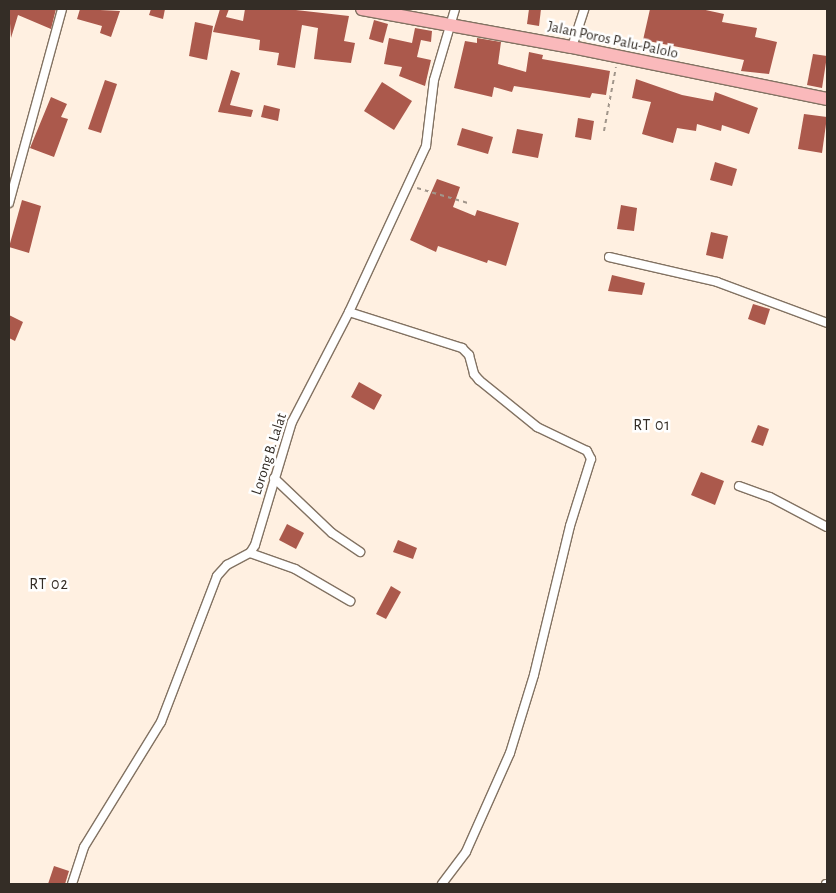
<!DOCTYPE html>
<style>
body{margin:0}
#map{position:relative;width:836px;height:893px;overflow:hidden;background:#fff0e1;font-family:"Alegreya Sans",sans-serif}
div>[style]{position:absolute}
.building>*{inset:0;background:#ab594c}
.path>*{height:2px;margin-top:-1px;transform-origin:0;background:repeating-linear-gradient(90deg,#a1968b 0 4px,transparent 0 8px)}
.roads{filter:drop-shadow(1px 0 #827262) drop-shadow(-1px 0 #827262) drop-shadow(0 1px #827262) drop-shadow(0 -1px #827262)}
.street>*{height:8px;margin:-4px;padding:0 4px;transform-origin:4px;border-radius:4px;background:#fff}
.primary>*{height:12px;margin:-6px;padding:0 6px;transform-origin:6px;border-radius:6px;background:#fab9bb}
span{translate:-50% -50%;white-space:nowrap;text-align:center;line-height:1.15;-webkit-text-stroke:5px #fff;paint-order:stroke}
.street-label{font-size:15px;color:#342d26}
.neighbourhood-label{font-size:16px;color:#342d26;letter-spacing:1px}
.frame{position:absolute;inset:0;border:10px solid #342d26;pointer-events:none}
</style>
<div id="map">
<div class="building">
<i style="clip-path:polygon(9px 9px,56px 9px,51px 29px,18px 15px,11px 38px)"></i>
<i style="clip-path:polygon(80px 9px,120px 11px,111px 37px,100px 33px,102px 26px,77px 19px)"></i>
<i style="clip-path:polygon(151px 9px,165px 9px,163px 19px,149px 15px)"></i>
<i style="clip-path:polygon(220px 9px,229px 9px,226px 17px,243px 21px,245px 9px,287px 9px,349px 16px,344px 41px,355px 43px,351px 63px,314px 59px,318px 28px,302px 25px,295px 68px,277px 65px,279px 53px,259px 50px,260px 40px,213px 32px)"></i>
<i style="clip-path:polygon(529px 9px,541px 9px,539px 26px,527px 24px)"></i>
<i style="clip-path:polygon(650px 9px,701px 9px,724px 14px,722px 22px,757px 28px,755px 37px,777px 42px,769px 74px,741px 71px,744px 60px,643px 40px)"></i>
<i style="clip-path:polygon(374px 20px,388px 24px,383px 43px,369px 39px)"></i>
<i style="clip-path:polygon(195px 22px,213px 26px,207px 60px,189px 56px)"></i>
<i style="clip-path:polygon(415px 28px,432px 31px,431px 42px,421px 40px,417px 57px,431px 60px,425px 86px,399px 76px,402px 67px,384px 64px,389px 38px,412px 43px)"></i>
<i style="clip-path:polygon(477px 38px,501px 42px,498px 64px,526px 72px,529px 52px,543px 55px,542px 59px,610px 71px,606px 95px,592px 93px,590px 98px,514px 86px,512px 92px,494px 87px,492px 97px,454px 88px,465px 41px,477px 43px)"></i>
<i style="clip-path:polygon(813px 54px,827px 56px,822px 88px,807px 85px)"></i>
<i style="clip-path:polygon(231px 70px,240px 73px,230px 105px,253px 110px,251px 117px,218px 112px)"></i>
<i style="clip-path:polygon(636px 79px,682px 95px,713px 101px,715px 92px,758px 108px,749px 134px,722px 125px,721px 131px,697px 124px,696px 131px,677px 128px,673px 143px,642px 134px,651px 102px,632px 98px)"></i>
<i style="clip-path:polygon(105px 80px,117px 84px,101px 133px,88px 129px)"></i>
<i style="clip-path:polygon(382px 82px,412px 101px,394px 130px,364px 111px)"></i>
<i style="clip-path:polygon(51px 97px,67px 104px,61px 117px,68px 119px,54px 157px,30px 148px)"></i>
<i style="clip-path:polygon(264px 105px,280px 109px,278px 121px,261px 117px)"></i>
<i style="clip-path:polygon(804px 114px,827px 117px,822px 153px,798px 149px)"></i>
<i style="clip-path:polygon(578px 118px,594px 121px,591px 140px,575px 137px)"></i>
<i style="clip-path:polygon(462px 128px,493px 137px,488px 154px,457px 145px)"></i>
<i style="clip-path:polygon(517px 129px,543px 134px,538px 158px,512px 153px)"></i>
<i style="clip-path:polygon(715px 162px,737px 169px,732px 186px,710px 180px)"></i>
<i style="clip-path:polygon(437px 179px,460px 187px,453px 207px,475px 216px,477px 210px,519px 223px,506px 266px,488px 260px,487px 263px,438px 246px,436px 252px,410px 240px)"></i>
<i style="clip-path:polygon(22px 200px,41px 206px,29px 253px,9px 247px)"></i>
<i style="clip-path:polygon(621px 205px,637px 208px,634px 231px,617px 229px)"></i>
<i style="clip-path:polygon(711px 232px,728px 236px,723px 259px,706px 255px)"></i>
<i style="clip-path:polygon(612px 275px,645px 283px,642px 295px,608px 291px)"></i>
<i style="clip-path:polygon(753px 304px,770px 309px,765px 325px,748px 319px)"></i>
<i style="clip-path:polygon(9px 315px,23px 322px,15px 341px,9px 338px)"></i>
<i style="clip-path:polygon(359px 382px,382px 395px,374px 410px,351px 397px)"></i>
<i style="clip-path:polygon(758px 425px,769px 429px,763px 446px,751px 442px)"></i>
<i style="clip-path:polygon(701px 472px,724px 481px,715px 505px,691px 495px)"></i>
<i style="clip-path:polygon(287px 524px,304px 533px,296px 549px,279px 540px)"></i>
<i style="clip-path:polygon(398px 540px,417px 548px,413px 559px,393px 552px)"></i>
<i style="clip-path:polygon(391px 586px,401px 592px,386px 619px,376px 614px)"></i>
<i style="clip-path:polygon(54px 866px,69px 871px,65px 884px,48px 884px)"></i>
</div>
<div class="path">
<i style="left:604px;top:131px;width:65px;rotate:-79.4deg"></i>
<i style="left:417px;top:188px;width:53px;rotate:16.4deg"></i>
</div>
<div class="roads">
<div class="street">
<i style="left:572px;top:47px;width:40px;rotate:-72deg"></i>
<i style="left:9px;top:203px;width:201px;rotate:-74.7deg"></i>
<i style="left:609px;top:257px;width:111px;rotate:13deg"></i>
<i style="left:717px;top:282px;width:117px;rotate:20.4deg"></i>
<i style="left:349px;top:312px;width:119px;rotate:17.7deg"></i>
<i style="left:462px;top:348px;width:10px;rotate:45deg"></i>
<i style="left:469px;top:355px;width:20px;rotate:75deg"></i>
<i style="left:474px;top:374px;width:8px;rotate:50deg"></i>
<i style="left:479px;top:380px;width:75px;rotate:39deg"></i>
<i style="left:537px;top:427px;width:55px;rotate:25.6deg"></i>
<i style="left:587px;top:451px;width:9px;rotate:63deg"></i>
<i style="left:591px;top:459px;width:70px;rotate:107.4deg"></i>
<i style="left:570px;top:526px;width:153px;rotate:103.6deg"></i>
<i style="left:534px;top:675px;width:82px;rotate:107.1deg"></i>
<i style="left:510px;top:753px;width:108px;rotate:114deg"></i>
<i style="left:466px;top:852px;width:40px;rotate:127deg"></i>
<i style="left:274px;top:478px;width:80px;rotate:43.5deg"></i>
<i style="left:332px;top:533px;width:34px;rotate:34deg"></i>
<i style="left:739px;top:486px;width:33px;rotate:20deg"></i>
<i style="left:770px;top:497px;width:64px;rotate:27.8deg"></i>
<i style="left:250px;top:553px;width:48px;rotate:19.6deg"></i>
<i style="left:295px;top:569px;width:64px;rotate:30.2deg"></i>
<i style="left:72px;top:884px;width:39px;rotate:-72deg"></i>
<i style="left:84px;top:847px;width:147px;rotate:-58.4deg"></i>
<i style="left:161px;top:722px;width:156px;rotate:-69deg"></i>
<i style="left:217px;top:576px;width:15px;rotate:-48deg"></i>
<i style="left:227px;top:565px;width:26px;rotate:-28deg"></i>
<i style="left:250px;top:553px;width:9px;rotate:-58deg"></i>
<i style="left:255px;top:545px;width:128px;rotate:-73.3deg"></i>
<i style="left:292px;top:422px;width:124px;rotate:-62.6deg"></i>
<i style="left:349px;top:312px;width:183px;rotate:-65.1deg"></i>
<i style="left:426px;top:146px;width:66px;rotate:-83.1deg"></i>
<i style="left:434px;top:80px;width:74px;rotate:-73.5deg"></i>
<i style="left:826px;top:884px;width:1px"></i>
</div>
<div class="primary">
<i style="left:362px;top:9px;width:213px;rotate:10.3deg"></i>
<i style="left:572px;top:47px;width:260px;rotate:11.5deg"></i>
</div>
</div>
<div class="street-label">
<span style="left:613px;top:40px;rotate:12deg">Jalan Poros Palu-Palolo</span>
<span style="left:269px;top:454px;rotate:-72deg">Lorong B. Lalat</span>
</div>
<div class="neighbourhood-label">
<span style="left:652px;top:425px">RT 01</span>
<span style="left:49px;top:584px">RT 02</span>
</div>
<div class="frame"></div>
</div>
